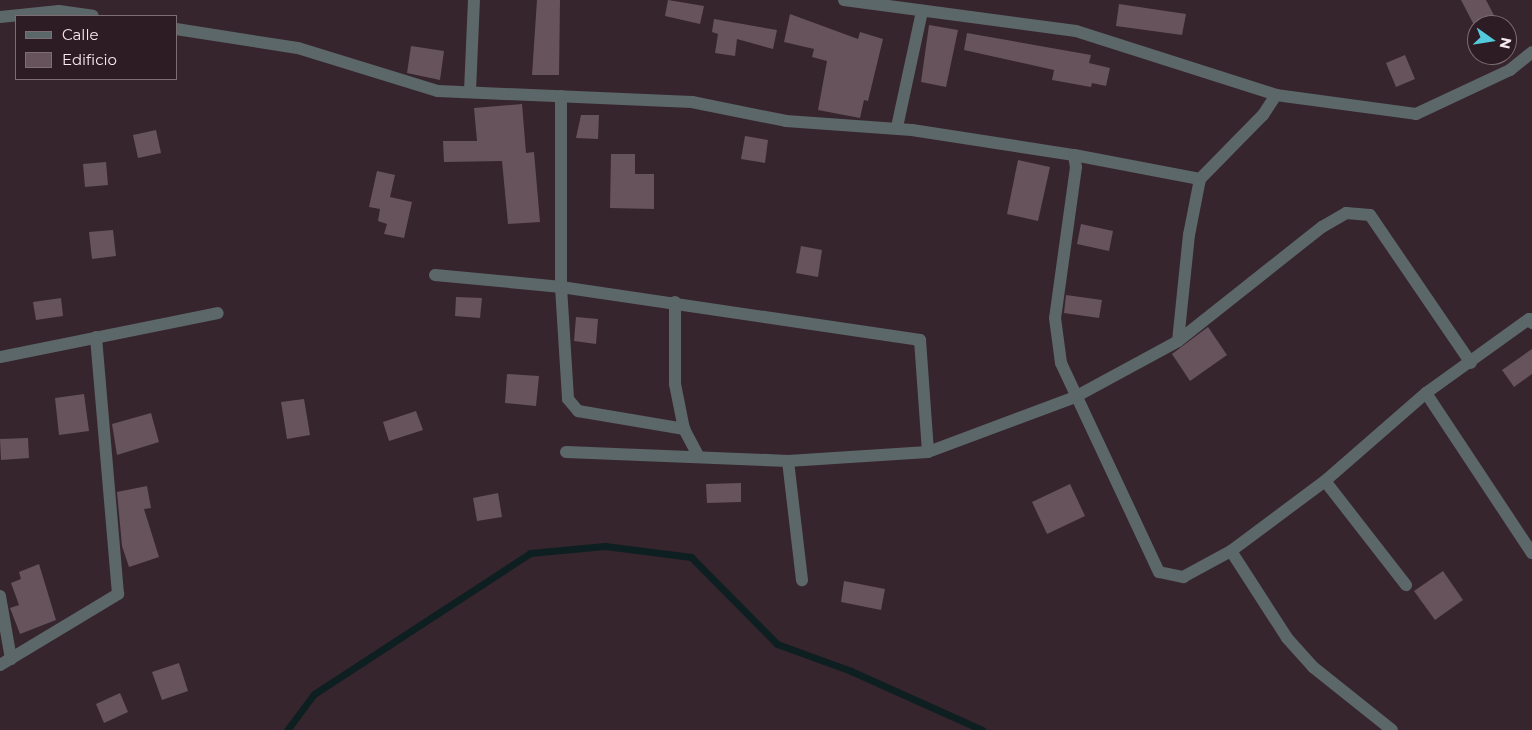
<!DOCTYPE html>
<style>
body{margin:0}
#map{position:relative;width:1532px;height:730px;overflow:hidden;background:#37252d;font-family:Montserrat,sans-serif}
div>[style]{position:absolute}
.stream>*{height:7px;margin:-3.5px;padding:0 3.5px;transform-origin:3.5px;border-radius:3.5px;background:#0e1f21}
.building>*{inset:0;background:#67535b}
.minor>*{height:12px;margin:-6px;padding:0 6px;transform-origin:6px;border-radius:6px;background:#5c6769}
span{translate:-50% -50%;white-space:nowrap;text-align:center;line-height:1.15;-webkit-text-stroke:5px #2d1c23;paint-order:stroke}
.legend{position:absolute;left:15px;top:15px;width:162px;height:65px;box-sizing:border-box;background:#2d1c23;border:1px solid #7d6e74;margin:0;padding:6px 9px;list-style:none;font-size:15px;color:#f6eaee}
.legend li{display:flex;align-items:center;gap:10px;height:25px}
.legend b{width:25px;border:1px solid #7d6e74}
.north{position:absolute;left:1467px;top:15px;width:50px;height:50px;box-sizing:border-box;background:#2d1c23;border:1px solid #7d6e74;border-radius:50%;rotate:103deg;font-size:14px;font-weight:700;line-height:20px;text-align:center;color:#f6eaee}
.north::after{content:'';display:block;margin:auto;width:18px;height:22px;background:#54cadd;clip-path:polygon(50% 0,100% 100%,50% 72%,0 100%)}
</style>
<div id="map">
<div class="stream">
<i style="left:287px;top:730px;width:45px;rotate:-53.1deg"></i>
<i style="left:314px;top:694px;width:258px;rotate:-33.1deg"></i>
<i style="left:530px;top:553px;width:75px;rotate:-5.3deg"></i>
<i style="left:605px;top:546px;width:87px;rotate:7.3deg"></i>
<i style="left:691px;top:557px;width:122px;rotate:45.3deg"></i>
<i style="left:777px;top:644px;width:79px;rotate:20deg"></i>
<i style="left:851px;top:671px;width:144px;rotate:24.2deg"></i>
</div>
<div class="building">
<i style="clip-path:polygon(537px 0,560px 0,559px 75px,532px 75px)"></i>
<i style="clip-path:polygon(668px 0,704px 6px,700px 24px,665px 16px)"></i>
<i style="clip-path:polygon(1461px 0,1486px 0,1499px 25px,1474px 25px)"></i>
<i style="clip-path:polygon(1119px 4px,1186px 14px,1182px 35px,1116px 26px)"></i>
<i style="clip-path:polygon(790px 14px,858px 39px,860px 32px,883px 39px,868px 101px,864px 100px,860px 118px,818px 110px,827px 61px,812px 57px,814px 49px,784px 42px)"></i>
<i style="clip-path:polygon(714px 19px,777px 30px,773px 49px,737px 39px,735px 56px,715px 53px,718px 34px,712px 32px)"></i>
<i style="clip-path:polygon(929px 25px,958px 30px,946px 87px,921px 82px)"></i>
<i style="clip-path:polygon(967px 33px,1091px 55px,1089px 63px,1110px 68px,1106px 86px,1092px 83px,1091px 87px,1052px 80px,1054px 70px,964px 50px)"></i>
<i style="clip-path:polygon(411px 46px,444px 51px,440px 80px,407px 73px)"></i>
<i style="clip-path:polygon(1405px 55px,1415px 79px,1396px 87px,1386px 63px)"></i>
<i style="clip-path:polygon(522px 104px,526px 153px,534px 152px,540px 222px,508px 224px,502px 161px,444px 162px,443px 141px,477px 141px,474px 108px)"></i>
<i style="clip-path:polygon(581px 115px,599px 115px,598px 139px,576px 138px)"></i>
<i style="clip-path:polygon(156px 130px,161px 153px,138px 158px,133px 135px)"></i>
<i style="clip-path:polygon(745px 136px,768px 140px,765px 163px,741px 159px)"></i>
<i style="clip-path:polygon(611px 154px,635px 154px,635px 174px,654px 174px,654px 209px,610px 208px)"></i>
<i style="clip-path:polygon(1018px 160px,1050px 167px,1038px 221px,1007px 214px)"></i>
<i style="clip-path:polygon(106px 162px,108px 185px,85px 187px,83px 164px)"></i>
<i style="clip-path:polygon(377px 171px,395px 175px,390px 197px,412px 202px,404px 238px,384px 234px,387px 224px,378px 221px,380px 209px,369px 207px)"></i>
<i style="clip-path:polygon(1081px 224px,1113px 231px,1109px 251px,1077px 244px)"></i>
<i style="clip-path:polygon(113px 230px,116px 256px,92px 259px,89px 232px)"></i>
<i style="clip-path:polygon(801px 246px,822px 250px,818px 277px,796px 273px)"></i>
<i style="clip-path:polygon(1066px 295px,1102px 300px,1099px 318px,1064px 313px)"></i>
<i style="clip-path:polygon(456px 297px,482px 298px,480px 318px,455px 316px)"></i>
<i style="clip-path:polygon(61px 298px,63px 316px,36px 320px,33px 302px)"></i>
<i style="clip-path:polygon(576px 317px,598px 319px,596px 344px,574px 341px)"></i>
<i style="clip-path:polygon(1208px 327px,1227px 355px,1190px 381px,1172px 354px)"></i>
<i style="clip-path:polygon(1532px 349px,1532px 374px,1514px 387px,1502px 370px)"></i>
<i style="clip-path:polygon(507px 374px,539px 376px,536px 406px,505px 403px)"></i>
<i style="clip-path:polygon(84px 394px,89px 431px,59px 435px,55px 398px)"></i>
<i style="clip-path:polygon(304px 399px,310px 435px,287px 439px,281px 402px)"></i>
<i style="clip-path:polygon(416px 411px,423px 430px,389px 441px,383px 422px)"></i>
<i style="clip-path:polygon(151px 413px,159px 442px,117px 455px,112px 424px)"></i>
<i style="clip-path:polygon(28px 438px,29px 458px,1px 460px,0 439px)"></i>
<i style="clip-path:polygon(741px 483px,741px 502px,707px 503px,706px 484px)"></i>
<i style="clip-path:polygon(1070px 484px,1085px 516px,1047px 534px,1032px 502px)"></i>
<i style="clip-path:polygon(147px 486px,151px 508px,144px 509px,159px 557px,129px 567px,122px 546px,117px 492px)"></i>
<i style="clip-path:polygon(498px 493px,502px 517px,477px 521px,473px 498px)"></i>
<i style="clip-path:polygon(39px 564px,56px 620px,20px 634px,10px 608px,19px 605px,11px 583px,21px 579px,19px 572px)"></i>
<i style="clip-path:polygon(1443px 571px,1463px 600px,1435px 620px,1414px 591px)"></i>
<i style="clip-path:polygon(844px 581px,885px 589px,881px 610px,841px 602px)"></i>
<i style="clip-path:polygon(179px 663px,188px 691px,162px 700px,152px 672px)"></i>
<i style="clip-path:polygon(120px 693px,128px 712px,104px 723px,96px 704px)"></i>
</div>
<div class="minor">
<i style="left:844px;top:0;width:234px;rotate:7.6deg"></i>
<i style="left:1076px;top:31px;width:210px;rotate:17.7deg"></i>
<i style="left:1276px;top:95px;width:141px;rotate:7.7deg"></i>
<i style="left:1416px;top:114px;width:104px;rotate:-25.1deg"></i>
<i style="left:1510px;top:70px;width:28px;rotate:-39deg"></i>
<i style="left:0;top:17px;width:59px;rotate:-5.8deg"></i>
<i style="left:59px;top:11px;width:34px;rotate:8deg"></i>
<i style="left:176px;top:29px;width:123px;rotate:8.9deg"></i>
<i style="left:298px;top:48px;width:146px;rotate:17.1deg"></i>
<i style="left:438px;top:91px;width:254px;rotate:2.5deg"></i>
<i style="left:692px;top:102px;width:96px;rotate:11.4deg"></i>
<i style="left:786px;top:121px;width:126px;rotate:4.1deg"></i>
<i style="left:912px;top:130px;width:164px;rotate:8.8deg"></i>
<i style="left:1074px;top:155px;width:128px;rotate:10.8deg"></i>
<i style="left:1200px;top:179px;width:90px;rotate:-45.5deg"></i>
<i style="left:1263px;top:115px;width:24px;rotate:-57deg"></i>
<i style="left:470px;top:91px;width:91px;rotate:-87.5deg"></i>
<i style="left:561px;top:96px;width:191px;rotate:90deg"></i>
<i style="left:561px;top:287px;width:112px;rotate:86.4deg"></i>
<i style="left:568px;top:399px;width:16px;rotate:50deg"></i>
<i style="left:578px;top:411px;width:108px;rotate:9.6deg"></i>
<i style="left:684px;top:429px;width:30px;rotate:62deg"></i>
<i style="left:897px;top:127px;width:119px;rotate:-77.8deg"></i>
<i style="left:1074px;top:155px;width:12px;rotate:81deg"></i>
<i style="left:1076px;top:167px;width:152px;rotate:97.9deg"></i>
<i style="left:1055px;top:318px;width:45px;rotate:82.4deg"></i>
<i style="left:1061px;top:363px;width:231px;rotate:64.9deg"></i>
<i style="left:1159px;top:572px;width:25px;rotate:12deg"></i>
<i style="left:1183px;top:577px;width:55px;rotate:-28.4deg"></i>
<i style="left:1231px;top:551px;width:117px;rotate:-36.7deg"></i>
<i style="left:1325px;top:481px;width:134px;rotate:-41.1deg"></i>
<i style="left:1426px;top:393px;width:127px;rotate:-35.7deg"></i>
<i style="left:1529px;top:319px;width:5px;rotate:53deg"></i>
<i style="left:435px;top:275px;width:127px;rotate:5.4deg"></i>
<i style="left:561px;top:287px;width:363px;rotate:8.4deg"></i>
<i style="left:920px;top:340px;width:112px;rotate:85.9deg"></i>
<i style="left:675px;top:302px;width:82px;rotate:90deg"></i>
<i style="left:675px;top:384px;width:46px;rotate:78.7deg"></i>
<i style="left:1178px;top:341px;width:107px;rotate:-84.1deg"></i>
<i style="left:1189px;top:235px;width:57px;rotate:-78.9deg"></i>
<i style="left:0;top:357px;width:222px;rotate:-11.4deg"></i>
<i style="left:1426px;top:393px;width:192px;rotate:56.5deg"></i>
<i style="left:566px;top:452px;width:222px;rotate:2.3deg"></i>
<i style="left:788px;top:461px;width:140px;rotate:-3.7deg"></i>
<i style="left:928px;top:452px;width:157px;rotate:-20.5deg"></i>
<i style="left:1075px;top:397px;width:117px;rotate:-28.5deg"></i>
<i style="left:1178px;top:341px;width:184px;rotate:-38.4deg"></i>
<i style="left:1322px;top:227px;width:28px;rotate:-30deg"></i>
<i style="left:1346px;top:213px;width:24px;rotate:5deg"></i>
<i style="left:1370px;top:215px;width:179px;rotate:55.7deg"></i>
<i style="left:788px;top:461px;width:120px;rotate:83.3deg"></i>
<i style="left:1325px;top:481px;width:132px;rotate:52.1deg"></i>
<i style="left:1231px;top:551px;width:103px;rotate:57.2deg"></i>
<i style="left:1287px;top:638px;width:39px;rotate:48deg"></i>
<i style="left:1313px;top:667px;width:101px;rotate:38.6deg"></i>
<i style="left:0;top:596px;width:64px;rotate:80.1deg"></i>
<i style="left:0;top:665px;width:138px;rotate:-31deg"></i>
<i style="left:118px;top:594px;width:258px;rotate:-94.9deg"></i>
</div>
<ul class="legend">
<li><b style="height:6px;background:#5c6769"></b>Calle</li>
<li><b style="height:14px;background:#67535b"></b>Edificio</li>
</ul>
<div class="north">N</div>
</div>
